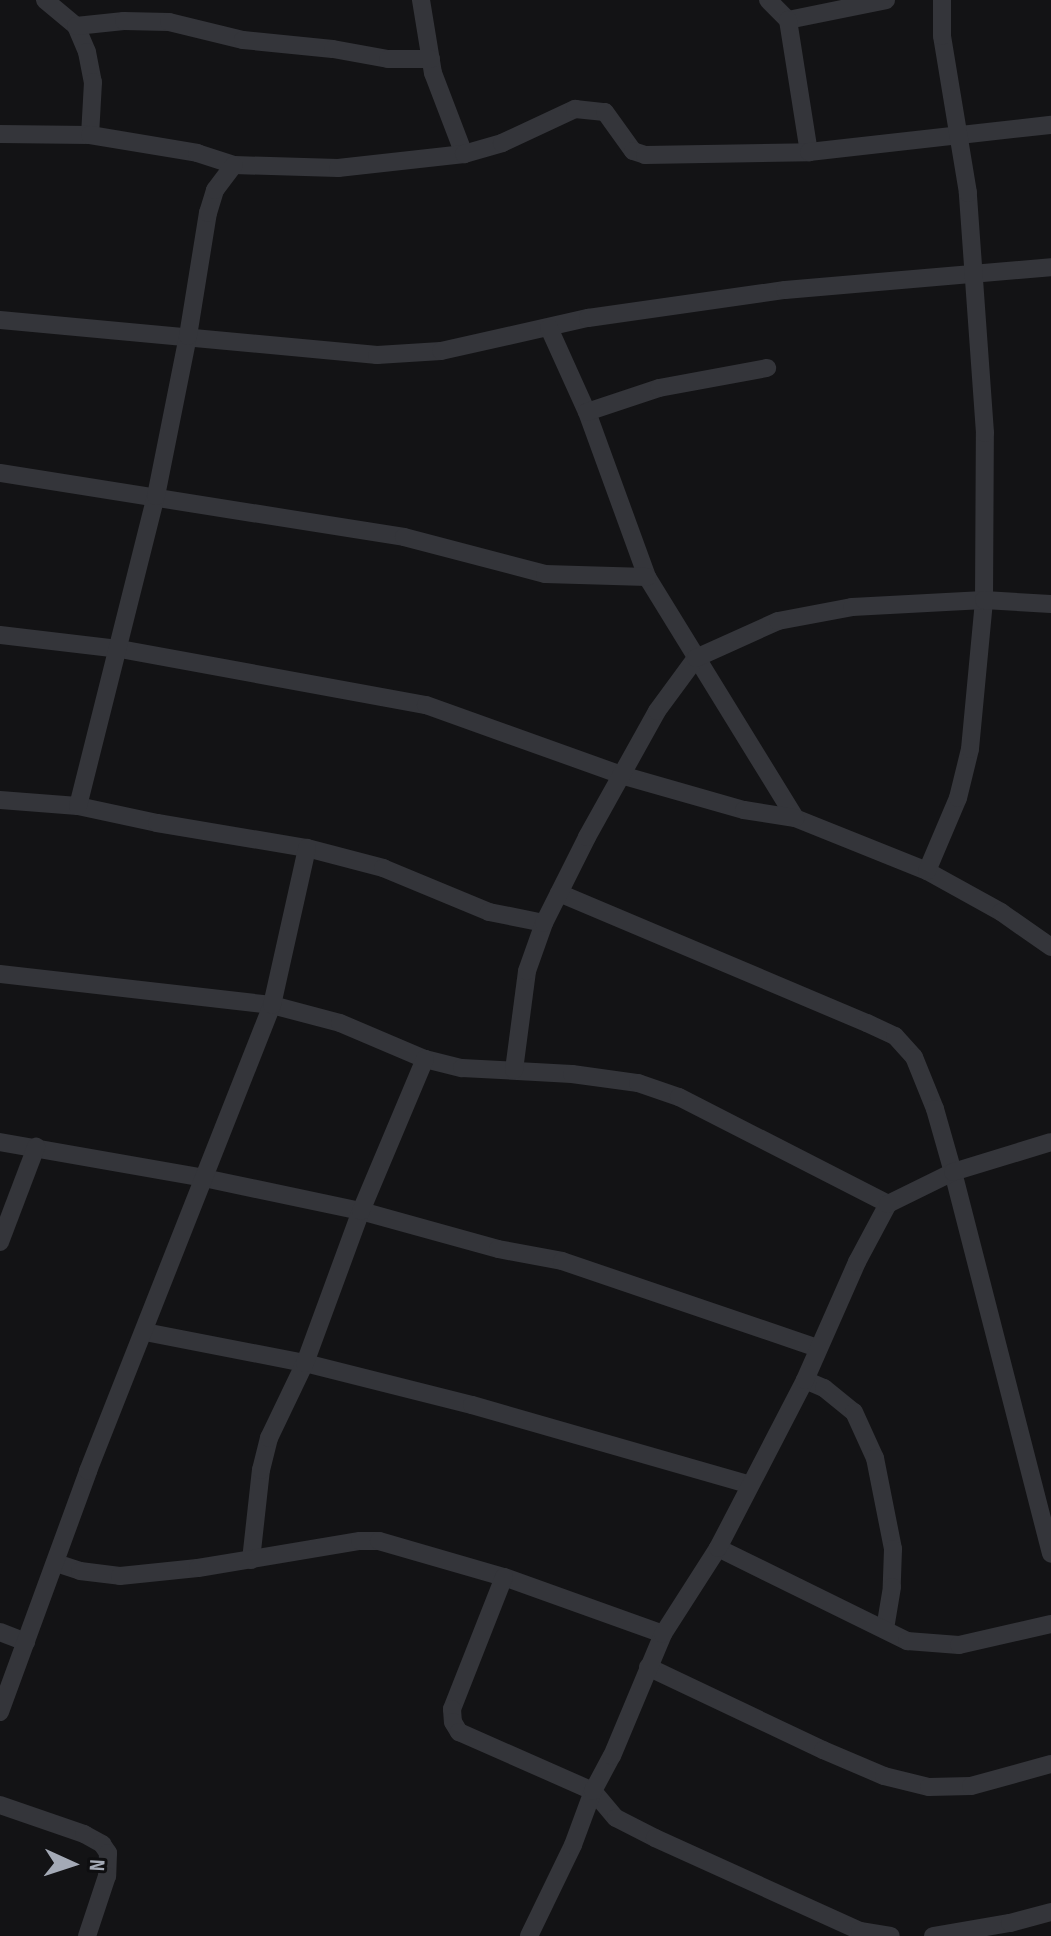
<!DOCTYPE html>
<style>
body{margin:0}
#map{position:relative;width:1051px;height:1936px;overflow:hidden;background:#131315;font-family:"Sofia Sans Condensed",sans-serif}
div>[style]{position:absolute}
.minor>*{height:18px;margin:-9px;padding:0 9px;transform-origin:9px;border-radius:9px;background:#34353a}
span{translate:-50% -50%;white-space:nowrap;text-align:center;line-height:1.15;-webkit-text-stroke:6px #0e0e10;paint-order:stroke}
.north{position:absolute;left:32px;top:1824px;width:80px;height:80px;-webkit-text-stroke:6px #0e0e10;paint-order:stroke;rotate:93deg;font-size:22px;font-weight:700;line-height:32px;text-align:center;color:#a4aab6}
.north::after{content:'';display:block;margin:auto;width:28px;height:36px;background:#a4aab6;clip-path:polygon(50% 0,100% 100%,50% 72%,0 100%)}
</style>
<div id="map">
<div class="minor">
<i style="left:45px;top:0;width:40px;rotate:40deg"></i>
<i style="left:76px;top:26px;width:28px;rotate:67deg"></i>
<i style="left:87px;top:52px;width:31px;rotate:79deg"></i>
<i style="left:93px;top:82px;width:53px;rotate:93.2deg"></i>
<i style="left:421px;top:0;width:74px;rotate:80.7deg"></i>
<i style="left:433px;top:73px;width:87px;rotate:69.1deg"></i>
<i style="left:768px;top:0;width:28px;rotate:45deg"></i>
<i style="left:788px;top:20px;width:100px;rotate:-11.5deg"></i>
<i style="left:788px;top:20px;width:134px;rotate:81deg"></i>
<i style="left:76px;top:26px;width:48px;rotate:-5.9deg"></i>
<i style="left:124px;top:21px;width:45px;rotate:1.3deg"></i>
<i style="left:169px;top:22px;width:76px;rotate:13.7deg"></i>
<i style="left:243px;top:40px;width:90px;rotate:5.7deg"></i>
<i style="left:333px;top:49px;width:56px;rotate:10.3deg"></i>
<i style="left:388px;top:59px;width:43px"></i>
<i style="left:0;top:134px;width:90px;rotate:0.6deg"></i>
<i style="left:90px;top:135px;width:109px;rotate:9.5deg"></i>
<i style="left:197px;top:153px;width:39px;rotate:18deg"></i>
<i style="left:234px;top:165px;width:104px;rotate:1.7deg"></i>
<i style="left:338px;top:168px;width:127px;rotate:-6.3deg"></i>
<i style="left:464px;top:154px;width:40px;rotate:-16deg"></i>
<i style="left:502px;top:143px;width:81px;rotate:-25deg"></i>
<i style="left:575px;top:109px;width:30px;rotate:6deg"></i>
<i style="left:605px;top:112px;width:48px;rotate:54.3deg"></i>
<i style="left:633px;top:151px;width:13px;rotate:18deg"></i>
<i style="left:645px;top:155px;width:164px;rotate:-1deg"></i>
<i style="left:809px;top:152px;width:244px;rotate:-6.4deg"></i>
<i style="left:0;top:320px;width:379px;rotate:5.3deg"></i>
<i style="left:377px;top:355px;width:64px;rotate:-3.6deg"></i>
<i style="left:441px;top:351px;width:151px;rotate:-12.7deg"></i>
<i style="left:588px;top:318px;width:199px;rotate:-8.1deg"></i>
<i style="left:785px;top:290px;width:267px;rotate:-4.9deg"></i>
<i style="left:549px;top:328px;width:92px;rotate:65.7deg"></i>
<i style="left:587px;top:412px;width:176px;rotate:70deg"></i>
<i style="left:647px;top:577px;width:283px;rotate:58.4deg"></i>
<i style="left:795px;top:818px;width:142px;rotate:21.9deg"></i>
<i style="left:927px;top:871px;width:85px;rotate:29deg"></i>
<i style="left:1001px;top:912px;width:61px;rotate:35deg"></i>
<i style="left:587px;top:412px;width:76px;rotate:-18.4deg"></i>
<i style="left:659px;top:388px;width:110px;rotate:-10.5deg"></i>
<i style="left:0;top:473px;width:409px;rotate:9deg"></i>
<i style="left:404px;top:537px;width:146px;rotate:14.7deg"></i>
<i style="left:545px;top:574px;width:102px;rotate:1.7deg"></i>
<i style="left:0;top:635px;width:121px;rotate:6.7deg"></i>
<i style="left:120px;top:649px;width:311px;rotate:10.4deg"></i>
<i style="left:426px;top:705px;width:207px;rotate:19.7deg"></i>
<i style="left:621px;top:775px;width:128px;rotate:15.9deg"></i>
<i style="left:744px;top:810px;width:52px;rotate:8.9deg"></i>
<i style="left:0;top:800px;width:78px;rotate:4.4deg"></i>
<i style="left:78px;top:806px;width:81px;rotate:12.1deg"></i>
<i style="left:157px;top:823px;width:152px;rotate:9.5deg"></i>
<i style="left:307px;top:848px;width:79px;rotate:14.7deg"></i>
<i style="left:383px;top:868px;width:115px;rotate:22.5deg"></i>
<i style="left:489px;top:912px;width:56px;rotate:11.3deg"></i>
<i style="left:78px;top:806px;width:320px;rotate:-75.9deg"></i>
<i style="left:156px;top:496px;width:163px;rotate:-78.7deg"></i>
<i style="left:188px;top:336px;width:125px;rotate:-80.8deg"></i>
<i style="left:208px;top:213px;width:24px;rotate:-73deg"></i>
<i style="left:215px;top:190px;width:31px;rotate:-53deg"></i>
<i style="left:927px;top:871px;width:79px;rotate:-67deg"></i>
<i style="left:958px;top:798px;width:50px;rotate:-76.2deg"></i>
<i style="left:970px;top:749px;width:150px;rotate:-84.6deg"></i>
<i style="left:984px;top:600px;width:167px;rotate:-89.7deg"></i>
<i style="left:985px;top:433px;width:241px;rotate:-94.1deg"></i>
<i style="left:968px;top:193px;width:159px;rotate:-99.4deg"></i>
<i style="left:942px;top:36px;width:36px;rotate:-90deg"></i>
<i style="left:559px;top:893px;width:334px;rotate:22.9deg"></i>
<i style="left:867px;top:1023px;width:31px;rotate:25deg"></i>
<i style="left:895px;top:1036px;width:28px;rotate:48deg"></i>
<i style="left:914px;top:1057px;width:56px;rotate:68deg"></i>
<i style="left:935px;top:1109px;width:66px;rotate:74.1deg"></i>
<i style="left:953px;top:1172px;width:394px;rotate:75.6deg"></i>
<i style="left:0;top:974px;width:274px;rotate:6.5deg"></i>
<i style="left:272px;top:1005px;width:70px;rotate:14.8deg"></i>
<i style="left:340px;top:1023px;width:92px;rotate:23deg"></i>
<i style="left:425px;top:1059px;width:38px;rotate:14deg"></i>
<i style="left:462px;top:1068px;width:110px;rotate:3.1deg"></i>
<i style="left:572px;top:1074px;width:67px;rotate:7.8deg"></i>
<i style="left:638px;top:1083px;width:43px;rotate:18.9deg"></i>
<i style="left:679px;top:1097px;width:235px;rotate:27.1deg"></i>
<i style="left:514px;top:1070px;width:100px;rotate:-82.5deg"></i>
<i style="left:527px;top:971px;width:51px;rotate:-70.5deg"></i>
<i style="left:544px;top:923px;width:96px;rotate:-63.4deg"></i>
<i style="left:587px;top:837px;width:144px;rotate:-60.9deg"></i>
<i style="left:657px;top:711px;width:66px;rotate:-53.7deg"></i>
<i style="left:696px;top:658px;width:90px;rotate:-24.3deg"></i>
<i style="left:778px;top:621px;width:75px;rotate:-10.7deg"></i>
<i style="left:852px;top:607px;width:132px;rotate:-3deg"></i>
<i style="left:984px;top:600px;width:67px;rotate:3.4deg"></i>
<i style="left:0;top:1142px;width:207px;rotate:10deg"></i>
<i style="left:204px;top:1178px;width:160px;rotate:11.9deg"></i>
<i style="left:361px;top:1211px;width:142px;rotate:15.5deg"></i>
<i style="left:498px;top:1249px;width:65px;rotate:10.6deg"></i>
<i style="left:562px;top:1261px;width:269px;rotate:18.8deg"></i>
<i style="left:0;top:1242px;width:102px;rotate:-69.2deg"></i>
<i style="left:145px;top:1332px;width:163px;rotate:11deg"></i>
<i style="left:305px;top:1363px;width:172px;rotate:14.1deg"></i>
<i style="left:472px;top:1405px;width:287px;rotate:16deg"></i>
<i style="left:805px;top:1380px;width:21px;rotate:23deg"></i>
<i style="left:824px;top:1388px;width:38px;rotate:39deg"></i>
<i style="left:854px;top:1412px;width:51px;rotate:65.5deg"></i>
<i style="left:875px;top:1458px;width:93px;rotate:78.8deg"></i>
<i style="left:893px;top:1549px;width:38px;rotate:92deg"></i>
<i style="left:892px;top:1587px;width:43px;rotate:99.5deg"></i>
<i style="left:718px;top:1548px;width:211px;rotate:26.2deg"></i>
<i style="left:907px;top:1641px;width:52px;rotate:4.4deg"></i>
<i style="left:959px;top:1645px;width:94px;rotate:-12.9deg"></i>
<i style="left:251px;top:1560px;width:91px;rotate:-83.7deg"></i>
<i style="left:261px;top:1470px;width:33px;rotate:-76deg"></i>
<i style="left:269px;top:1438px;width:83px;rotate:-64.4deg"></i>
<i style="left:305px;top:1363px;width:162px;rotate:-69.8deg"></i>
<i style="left:361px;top:1211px;width:165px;rotate:-67.2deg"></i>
<i style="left:56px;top:1563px;width:25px;rotate:18deg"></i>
<i style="left:80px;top:1571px;width:40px;rotate:7.1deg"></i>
<i style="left:120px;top:1576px;width:78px;rotate:-5.9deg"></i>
<i style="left:198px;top:1568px;width:164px;rotate:-9.5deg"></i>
<i style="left:360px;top:1541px;width:19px"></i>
<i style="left:379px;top:1541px;width:130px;rotate:16.1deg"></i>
<i style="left:504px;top:1577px;width:169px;rotate:19.7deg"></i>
<i style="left:504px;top:1577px;width:142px;rotate:111.5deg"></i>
<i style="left:452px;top:1709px;width:13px;rotate:86deg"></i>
<i style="left:453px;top:1722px;width:12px;rotate:59deg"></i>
<i style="left:459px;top:1732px;width:146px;rotate:23.8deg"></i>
<i style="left:593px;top:1791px;width:35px;rotate:50deg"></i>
<i style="left:616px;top:1818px;width:44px;rotate:27.1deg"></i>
<i style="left:655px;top:1838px;width:225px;rotate:24.4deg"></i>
<i style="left:860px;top:1931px;width:31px;rotate:9deg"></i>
<i style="left:0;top:1632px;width:28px;rotate:21deg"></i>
<i style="left:648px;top:1667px;width:194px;rotate:25.4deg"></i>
<i style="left:823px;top:1750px;width:66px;rotate:23.1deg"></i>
<i style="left:884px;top:1776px;width:46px;rotate:13.7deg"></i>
<i style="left:929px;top:1787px;width:42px;rotate:-1.4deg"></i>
<i style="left:971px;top:1786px;width:83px;rotate:-15.4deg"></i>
<i style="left:0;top:1712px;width:257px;rotate:-69.9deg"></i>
<i style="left:88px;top:1471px;width:501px;rotate:-68.45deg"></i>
<i style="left:272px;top:1005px;width:161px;rotate:-77.4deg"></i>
<i style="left:0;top:1805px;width:89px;rotate:19deg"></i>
<i style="left:84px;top:1834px;width:21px;rotate:29deg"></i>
<i style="left:102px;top:1844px;width:11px;rotate:56deg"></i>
<i style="left:108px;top:1853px;width:23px;rotate:92deg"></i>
<i style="left:107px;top:1876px;width:63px;rotate:108.4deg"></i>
<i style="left:529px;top:1936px;width:101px;rotate:-64.2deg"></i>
<i style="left:573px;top:1845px;width:58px;rotate:-69.7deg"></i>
<i style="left:593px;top:1791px;width:40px;rotate:-62deg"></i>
<i style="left:612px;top:1756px;width:132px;rotate:-67.3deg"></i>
<i style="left:663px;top:1634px;width:102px;rotate:-57.4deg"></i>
<i style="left:718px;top:1548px;width:189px;rotate:-62.6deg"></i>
<i style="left:805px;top:1380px;width:129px;rotate:-66.2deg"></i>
<i style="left:857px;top:1262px;width:66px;rotate:-61.9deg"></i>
<i style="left:888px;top:1204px;width:72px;rotate:-26.2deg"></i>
<i style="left:953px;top:1172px;width:102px;rotate:-17deg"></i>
<i style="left:933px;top:1936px;width:78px;rotate:-9.6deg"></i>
<i style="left:1010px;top:1923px;width:42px;rotate:-15deg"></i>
</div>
<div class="north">N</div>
</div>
